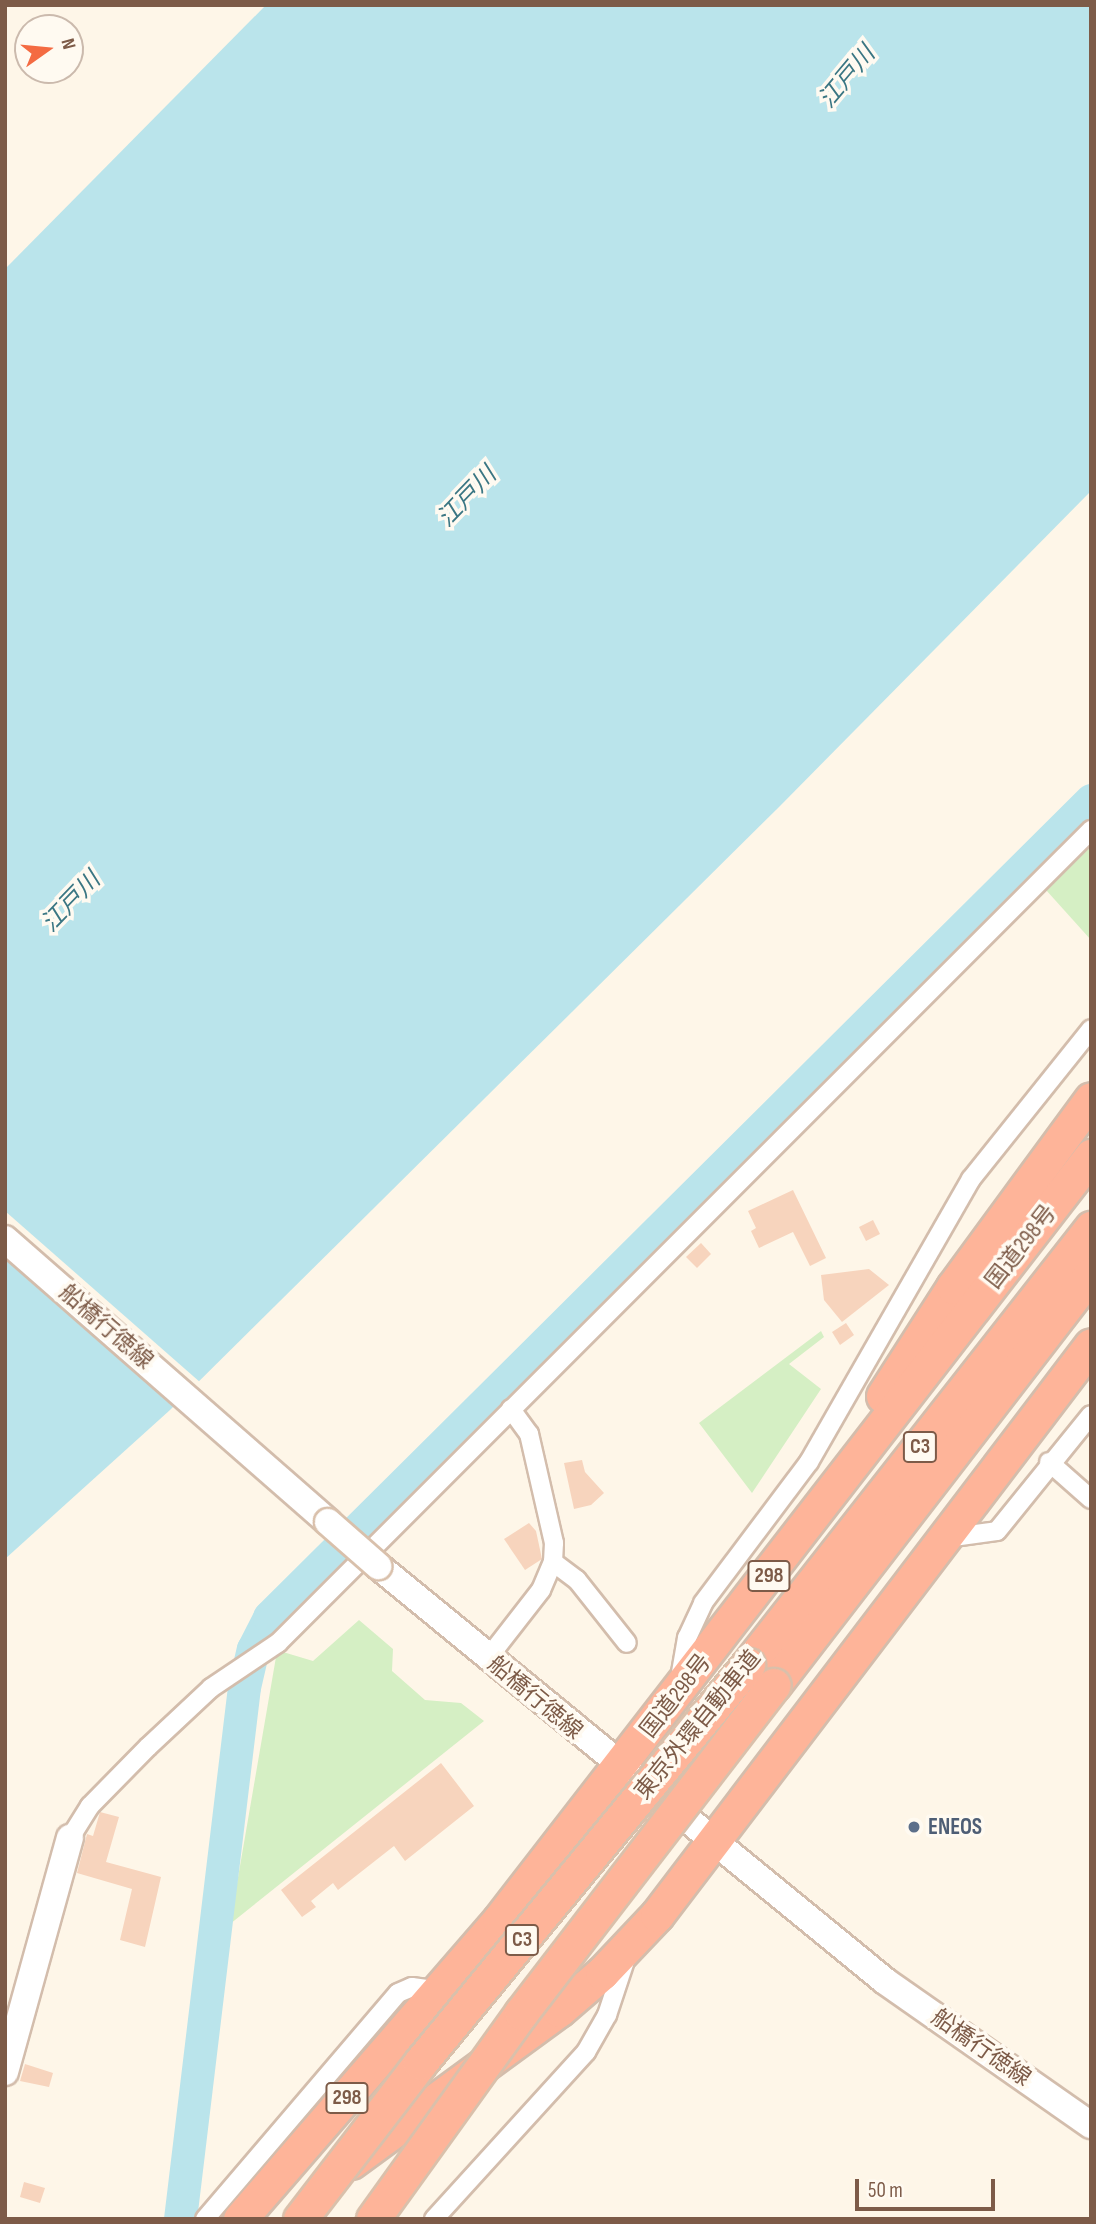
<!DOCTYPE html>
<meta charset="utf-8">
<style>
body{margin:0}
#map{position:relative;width:1096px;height:2224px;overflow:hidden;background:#fef6e8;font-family:"Sofia Sans Condensed","Noto Sans JP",sans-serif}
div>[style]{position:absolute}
.green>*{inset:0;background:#d5efc4}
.water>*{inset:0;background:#bae4eb}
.pier>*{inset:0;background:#fef6e8}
.river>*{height:33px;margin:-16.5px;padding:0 16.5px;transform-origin:16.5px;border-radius:16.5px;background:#bae4eb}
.building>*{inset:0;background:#f7d4bd}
.roads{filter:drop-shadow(2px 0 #d3bdac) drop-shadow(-2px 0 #d3bdac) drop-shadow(0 2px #d3bdac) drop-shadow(0 -2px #d3bdac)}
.street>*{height:18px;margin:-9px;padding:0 9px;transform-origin:9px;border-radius:9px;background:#fff}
.secondary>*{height:26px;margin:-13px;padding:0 13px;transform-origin:13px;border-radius:13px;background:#fff}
.highway>*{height:33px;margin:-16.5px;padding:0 16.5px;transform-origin:16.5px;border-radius:16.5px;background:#feb499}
.bridges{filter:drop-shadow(2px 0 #d9c0ab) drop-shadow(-2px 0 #d9c0ab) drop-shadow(0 2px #d9c0ab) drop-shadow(0 -2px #d9c0ab)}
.secondary-bridge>*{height:26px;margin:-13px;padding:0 13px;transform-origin:13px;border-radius:13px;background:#fff}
.highway-bridge>*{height:33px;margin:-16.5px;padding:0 16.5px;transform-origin:16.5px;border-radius:16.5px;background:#feb499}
.dots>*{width:19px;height:19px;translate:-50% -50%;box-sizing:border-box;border:4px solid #fffaf1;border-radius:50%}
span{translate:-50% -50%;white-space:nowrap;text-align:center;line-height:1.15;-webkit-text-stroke:7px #fffaf1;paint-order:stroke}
.shield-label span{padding:2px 5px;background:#fffaf1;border:2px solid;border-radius:5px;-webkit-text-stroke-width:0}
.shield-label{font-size:21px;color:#7d5b48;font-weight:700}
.street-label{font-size:23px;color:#7d5b48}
.service-label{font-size:23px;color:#4e5e75;font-weight:700}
.left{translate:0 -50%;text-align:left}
.water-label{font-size:24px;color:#3a7683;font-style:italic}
.frame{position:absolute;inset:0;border:7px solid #7d5b48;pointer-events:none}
.north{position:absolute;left:14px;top:14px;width:70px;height:70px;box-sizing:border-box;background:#fffaf1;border:2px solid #cbbaad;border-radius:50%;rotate:75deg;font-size:19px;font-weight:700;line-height:28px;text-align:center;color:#7d5b48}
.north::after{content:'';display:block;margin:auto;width:24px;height:32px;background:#f46b42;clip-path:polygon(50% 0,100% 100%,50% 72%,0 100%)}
.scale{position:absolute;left:855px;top:2179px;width:140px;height:32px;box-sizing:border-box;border:4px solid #7d5b48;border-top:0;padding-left:9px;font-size:21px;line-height:24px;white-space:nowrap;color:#7d5b48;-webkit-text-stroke:5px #fffaf1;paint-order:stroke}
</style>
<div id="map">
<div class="green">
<i style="clip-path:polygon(1091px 844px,1091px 940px,1046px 890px)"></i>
<i style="clip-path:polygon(821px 1331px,824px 1337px,789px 1364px,821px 1389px,752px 1493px,699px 1423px)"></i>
<i style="clip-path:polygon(359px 1620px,393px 1649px,392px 1671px,425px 1700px,461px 1703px,484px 1721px,230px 1924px,276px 1657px,283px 1652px,313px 1661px)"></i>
</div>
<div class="water">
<i style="clip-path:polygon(266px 5px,1091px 5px,1091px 491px,778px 808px,170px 1410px,5px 1559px,5px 269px)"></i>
</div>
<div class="pier">
<i style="clip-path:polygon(5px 1211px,201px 1383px,180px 1404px,5px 1252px)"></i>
</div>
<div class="river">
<i style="left:180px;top:2219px;width:536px;rotate:-83.14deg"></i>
<i style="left:244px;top:1687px;width:39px;rotate:-77deg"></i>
<i style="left:253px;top:1649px;width:36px;rotate:-63deg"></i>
<i style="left:269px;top:1617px;width:1159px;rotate:-44.83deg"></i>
</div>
<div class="building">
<i style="clip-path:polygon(793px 1190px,826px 1258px,810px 1266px,793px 1232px,759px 1248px,751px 1231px,756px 1228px,748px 1211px)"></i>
<i style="clip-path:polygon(873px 1220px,880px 1234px,866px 1241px,859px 1227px)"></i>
<i style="clip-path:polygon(701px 1243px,711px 1254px,697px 1268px,686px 1257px)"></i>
<i style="clip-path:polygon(869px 1269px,889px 1285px,842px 1322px,824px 1300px,821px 1275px)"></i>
<i style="clip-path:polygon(846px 1323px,854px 1335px,840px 1345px,832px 1332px)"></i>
<i style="clip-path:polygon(582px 1460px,585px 1472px,604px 1493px,591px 1505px,574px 1509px,564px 1463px)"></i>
<i style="clip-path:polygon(529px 1523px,536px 1531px,542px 1559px,525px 1570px,504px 1539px)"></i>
<i style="clip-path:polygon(441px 1763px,474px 1806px,405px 1861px,394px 1846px,338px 1890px,333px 1883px,311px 1901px,316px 1907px,302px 1917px,281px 1890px)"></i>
<i style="clip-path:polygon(100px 1812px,119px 1817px,106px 1862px,161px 1877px,145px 1947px,120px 1940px,132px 1889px,77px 1873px,87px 1834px,93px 1836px)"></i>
<i style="clip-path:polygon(25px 2064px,53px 2073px,49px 2087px,20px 2081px)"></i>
<i style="clip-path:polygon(24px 2182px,45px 2188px,40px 2203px,20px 2197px)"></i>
</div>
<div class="roads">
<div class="street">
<i style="left:1049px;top:1462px;width:56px;rotate:41.4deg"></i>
<i style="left:946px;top:1538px;width:51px;rotate:-7.8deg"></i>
<i style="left:997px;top:1531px;width:149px;rotate:-51deg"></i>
<i style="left:553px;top:1562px;width:30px;rotate:37deg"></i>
<i style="left:577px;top:1580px;width:80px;rotate:51.6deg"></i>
<i style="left:488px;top:1658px;width:86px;rotate:-52.1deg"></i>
<i style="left:541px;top:1590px;width:30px;rotate:-67deg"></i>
<i style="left:553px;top:1562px;width:19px;rotate:-87deg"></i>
<i style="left:554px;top:1543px;width:112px;rotate:-102.9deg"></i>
<i style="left:529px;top:1434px;width:31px;rotate:-126deg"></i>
<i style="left:680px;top:1678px;width:41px;rotate:-80.1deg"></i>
<i style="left:687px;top:1638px;width:38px;rotate:-65deg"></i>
<i style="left:703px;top:1603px;width:176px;rotate:-53.1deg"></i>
<i style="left:809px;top:1462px;width:326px;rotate:-60.2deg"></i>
<i style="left:971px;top:1179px;width:192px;rotate:-51.3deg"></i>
<i style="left:70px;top:1838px;width:38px;rotate:-58deg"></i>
<i style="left:90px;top:1806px;width:83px;rotate:-45.5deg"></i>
<i style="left:148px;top:1747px;width:86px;rotate:-43.1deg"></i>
<i style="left:211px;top:1688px;width:81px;rotate:-33.9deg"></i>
<i style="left:278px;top:1643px;width:1150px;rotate:-45deg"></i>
<i style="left:205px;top:2219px;width:297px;rotate:-49.5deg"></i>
<i style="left:398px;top:1993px;width:15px;rotate:-23deg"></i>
<i style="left:412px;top:1987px;width:29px;rotate:8deg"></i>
<i style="left:434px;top:2219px;width:226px;rotate:-47.7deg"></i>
<i style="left:586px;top:2052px;width:43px;rotate:-60.4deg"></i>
<i style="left:607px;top:2015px;width:60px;rotate:-71.6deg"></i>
</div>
<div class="secondary">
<i style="left:5px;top:1239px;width:429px;rotate:41.2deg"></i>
<i style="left:378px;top:1566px;width:655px;rotate:39.3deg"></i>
<i style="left:885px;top:1981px;width:251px;rotate:35deg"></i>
<i style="left:5px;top:2072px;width:243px;rotate:-74.5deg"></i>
</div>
<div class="highway">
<i style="left:883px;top:1396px;width:130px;rotate:-57.3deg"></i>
<i style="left:953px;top:1287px;width:233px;rotate:-53.7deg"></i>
<i style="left:748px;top:1665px;width:556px;rotate:-51.87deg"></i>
<i style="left:774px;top:1685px;width:519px;rotate:-52.36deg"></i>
<i style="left:351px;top:2162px;width:258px;rotate:-36.2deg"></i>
<i style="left:559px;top:2010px;width:57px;rotate:-40.7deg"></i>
<i style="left:602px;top:1973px;width:80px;rotate:-46.5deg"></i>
<i style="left:657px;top:1915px;width:716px;rotate:-52.71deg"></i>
<i style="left:240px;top:2219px;width:396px;rotate:-49.1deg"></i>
<i style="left:499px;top:1920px;width:967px;rotate:-52.23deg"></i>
</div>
</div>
<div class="bridges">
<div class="secondary-bridge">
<i style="left:328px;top:1522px;width:67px;rotate:41.3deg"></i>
</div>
<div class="highway-bridge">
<i style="left:300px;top:2219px;width:197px;rotate:-52.4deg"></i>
<i style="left:420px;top:2063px;width:516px;rotate:-50.51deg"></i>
<i style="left:373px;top:2219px;width:254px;rotate:-54.3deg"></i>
<i style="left:521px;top:2013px;width:414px;rotate:-52.4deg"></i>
</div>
</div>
<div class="dots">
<i style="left:914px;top:1827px;background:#5c6f8a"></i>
</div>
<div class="shield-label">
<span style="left:920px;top:1447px">C3</span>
<span style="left:769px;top:1576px">298</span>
<span style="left:522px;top:1940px">C3</span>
<span style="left:347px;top:2098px">298</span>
</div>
<div class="street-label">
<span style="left:1021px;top:1247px;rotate:-52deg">国道298号</span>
<span style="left:106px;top:1327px;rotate:41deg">船橋行徳線</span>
<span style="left:676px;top:1696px;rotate:-52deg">国道298号</span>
<span style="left:535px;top:1698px;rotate:40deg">船橋行徳線</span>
<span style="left:698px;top:1725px;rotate:-51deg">東京外環自動車道</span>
<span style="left:981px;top:2048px;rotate:35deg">船橋行徳線</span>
</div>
<div class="service-label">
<span class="left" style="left:928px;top:1827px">ENEOS</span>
</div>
<div class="water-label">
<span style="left:847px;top:77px;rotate:-50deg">江戸川</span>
<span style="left:467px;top:497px;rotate:-46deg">江戸川</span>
<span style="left:71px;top:902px;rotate:-46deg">江戸川</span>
</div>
<div class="frame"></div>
<div class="north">N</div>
<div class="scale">50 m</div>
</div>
